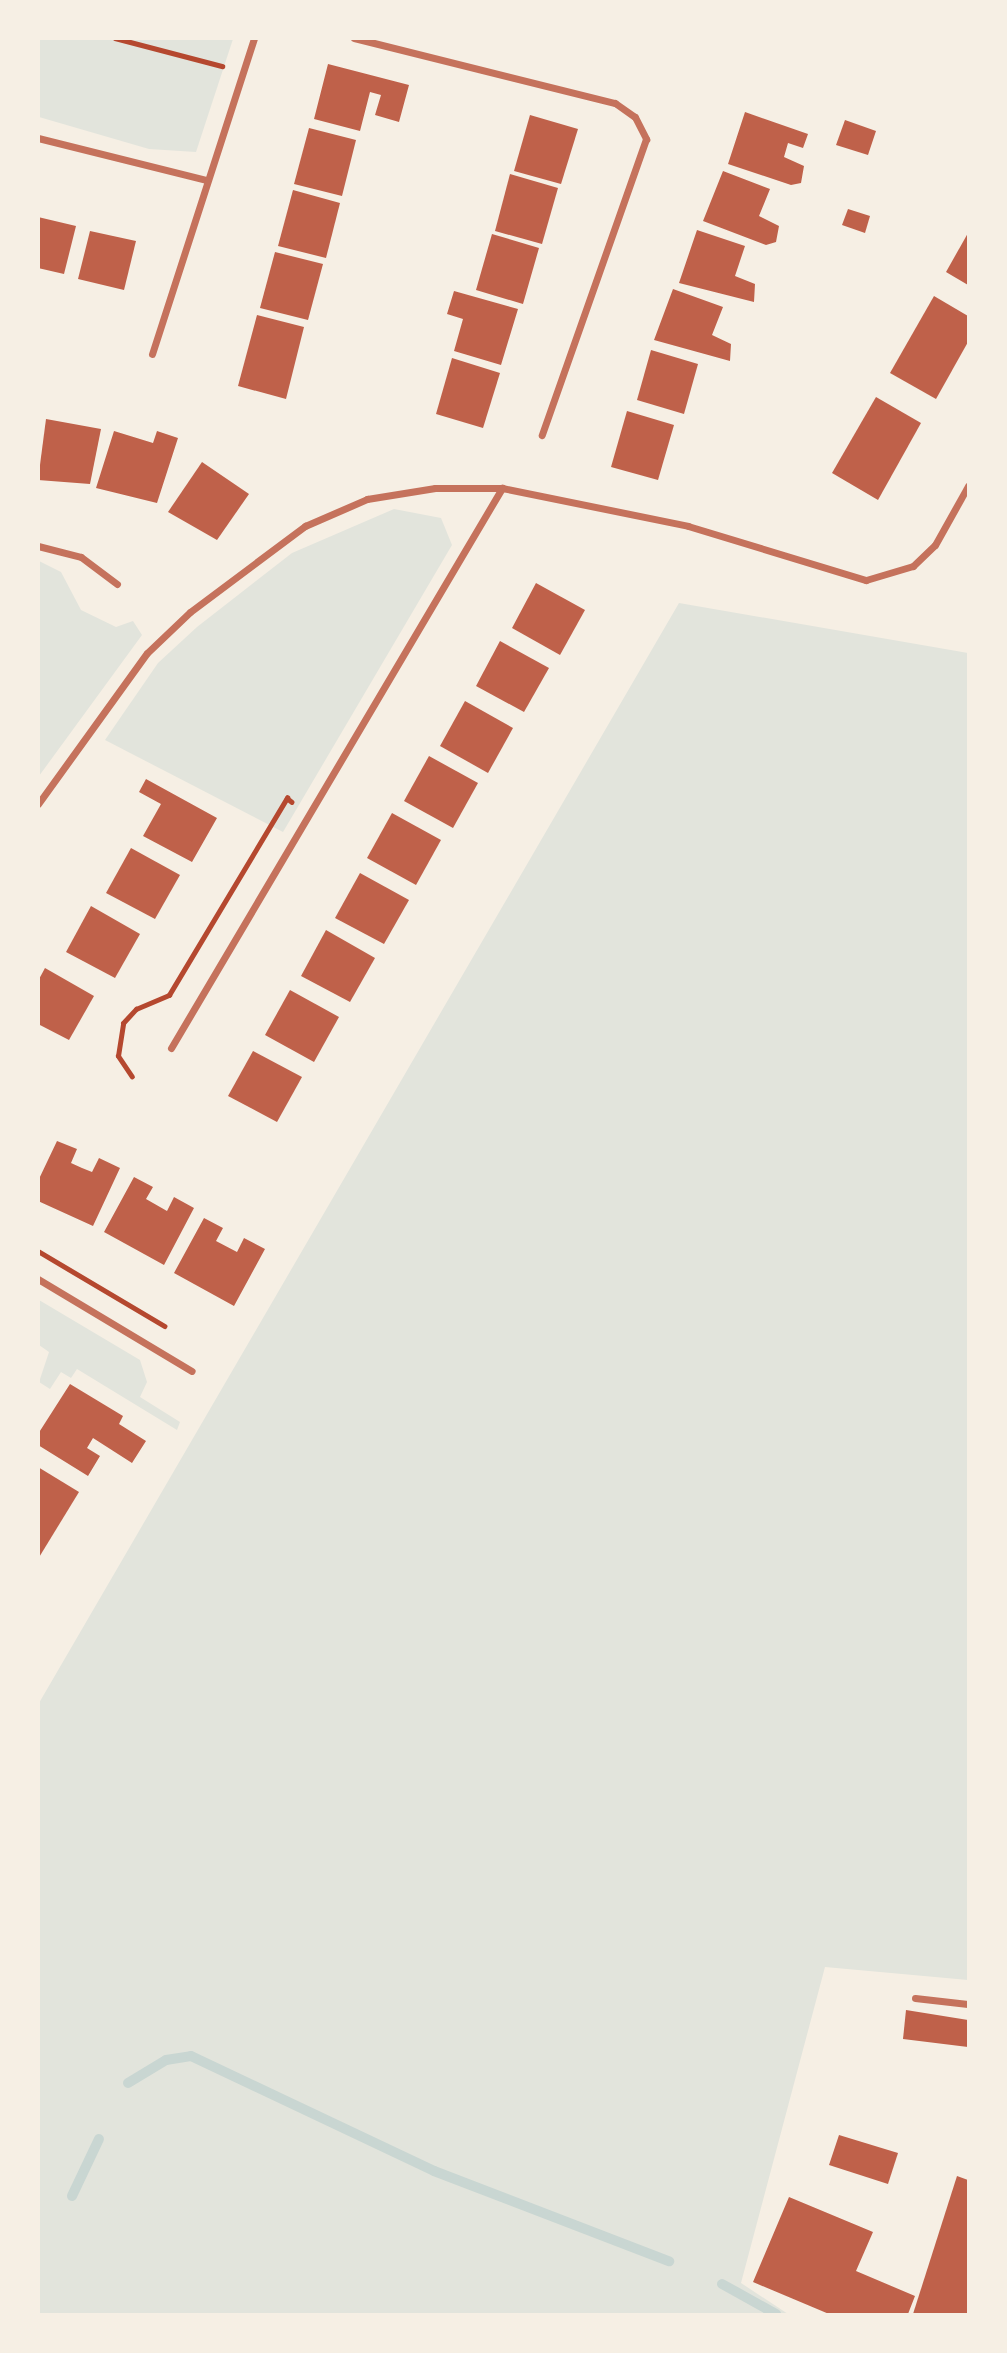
<!DOCTYPE html>
<style>
body{margin:0}
#map{position:relative;width:1007px;height:2353px;overflow:hidden;background:#f6efe4;font-family:Bitter,serif}
div>[style]{position:absolute}
.green>*{inset:0;background:#e2e4dc}
.stream>*{height:10px;margin:-5px;padding:0 5px;transform-origin:5px;border-radius:5px;background:#c9d6d2}
.building>*{inset:0;background:#bf614a}
.path>*{height:4.5px;margin:-2.25px;padding:0 2.25px;transform-origin:2.25px;border-radius:2.25px;background:#b5482f}
.minor>*{height:7px;margin:-3.5px;padding:0 3.5px;transform-origin:3.5px;border-radius:3.5px;background:#c5725c}
span{translate:-50% -50%;white-space:nowrap;text-align:center;line-height:1.15;-webkit-text-stroke:7px #f6efe4;paint-order:stroke}
.frame{position:absolute;inset:0;border:40px solid #f6efe4;pointer-events:none}
</style>
<div id="map">
<div class="green">
<i style="clip-path:polygon(38px 39px,233px 39px,196px 152px,149px 149px,39px 117px)"></i>
<i style="clip-path:polygon(394px 509px,441px 518px,452px 545px,283px 832px,105px 740px,158px 663px,197px 627px,292px 553px)"></i>
<i style="clip-path:polygon(39px 561px,61px 572px,81px 610px,116px 627px,133px 621px,142px 635px,39px 776px)"></i>
<i style="clip-path:polygon(679px 603px,968px 653px,968px 1980px,825px 1967px,741px 2283px,788px 2314px,39px 2314px,39px 1703px)"></i>
<i style="clip-path:polygon(39px 1300px,140px 1360px,147px 1382px,140px 1397px,180px 1422px,177px 1430px,77px 1369px,71px 1378px,61px 1372px,50px 1389px,39px 1382px,49px 1352px,39px 1345px)"></i>
</div>
<div class="stream">
<i style="left:128px;top:2083px;width:44px;rotate:-31.2deg"></i>
<i style="left:166px;top:2060px;width:25px;rotate:-9deg"></i>
<i style="left:191px;top:2056px;width:269px;rotate:25.3deg"></i>
<i style="left:434px;top:2171px;width:252px;rotate:21deg"></i>
<i style="left:72px;top:2196px;width:63px;rotate:-64.7deg"></i>
<i style="left:722px;top:2284px;width:62px;rotate:29.1deg"></i>
</div>
<div class="building">
<i style="clip-path:polygon(328px 64px,409px 85px,399px 122px,375px 115px,381px 95px,370px 92px,360px 131px,314px 119px)"></i>
<i style="clip-path:polygon(745px 112px,808px 134px,803px 148px,788px 143px,784px 157px,804px 166px,801px 183px,791px 185px,728px 164px)"></i>
<i style="clip-path:polygon(530px 115px,578px 129px,561px 184px,514px 171px)"></i>
<i style="clip-path:polygon(845px 120px,876px 131px,868px 155px,836px 145px)"></i>
<i style="clip-path:polygon(309px 128px,356px 140px,342px 196px,294px 184px)"></i>
<i style="clip-path:polygon(723px 171px,770px 189px,759px 216px,779px 226px,776px 242px,766px 245px,703px 221px)"></i>
<i style="clip-path:polygon(510px 174px,558px 188px,542px 244px,495px 231px)"></i>
<i style="clip-path:polygon(293px 190px,340px 203px,326px 258px,278px 246px)"></i>
<i style="clip-path:polygon(848px 209px,870px 216px,865px 233px,842px 225px)"></i>
<i style="clip-path:polygon(38px 217px,76px 226px,64px 274px,38px 268px)"></i>
<i style="clip-path:polygon(697px 230px,745px 246px,735px 276px,755px 284px,754px 302px,679px 283px)"></i>
<i style="clip-path:polygon(90px 231px,136px 241px,124px 290px,78px 279px)"></i>
<i style="clip-path:polygon(968px 233px,968px 285px,946px 272px)"></i>
<i style="clip-path:polygon(492px 234px,539px 248px,523px 304px,476px 290px)"></i>
<i style="clip-path:polygon(275px 252px,323px 264px,308px 320px,260px 308px)"></i>
<i style="clip-path:polygon(673px 289px,723px 307px,712px 335px,731px 344px,730px 361px,654px 340px)"></i>
<i style="clip-path:polygon(454px 291px,518px 309px,501px 365px,454px 351px,463px 319px,447px 314px)"></i>
<i style="clip-path:polygon(934px 296px,968px 316px,968px 342px,936px 399px,890px 373px)"></i>
<i style="clip-path:polygon(257px 315px,304px 327px,286px 399px,238px 386px)"></i>
<i style="clip-path:polygon(651px 350px,698px 364px,684px 414px,637px 400px)"></i>
<i style="clip-path:polygon(452px 358px,500px 373px,483px 428px,436px 414px)"></i>
<i style="clip-path:polygon(876px 397px,921px 423px,878px 500px,832px 473px)"></i>
<i style="clip-path:polygon(627px 411px,674px 425px,658px 480px,611px 467px)"></i>
<i style="clip-path:polygon(46px 419px,101px 429px,90px 484px,38px 480px)"></i>
<i style="clip-path:polygon(114px 431px,153px 443px,157px 431px,178px 438px,157px 503px,96px 488px)"></i>
<i style="clip-path:polygon(202px 462px,249px 494px,217px 540px,168px 512px)"></i>
<i style="clip-path:polygon(536px 583px,585px 610px,560px 655px,512px 628px)"></i>
<i style="clip-path:polygon(500px 641px,549px 668px,524px 712px,476px 686px)"></i>
<i style="clip-path:polygon(465px 701px,513px 728px,488px 773px,440px 746px)"></i>
<i style="clip-path:polygon(429px 756px,478px 783px,453px 828px,404px 801px)"></i>
<i style="clip-path:polygon(146px 779px,217px 818px,192px 862px,143px 836px,161px 804px,139px 792px)"></i>
<i style="clip-path:polygon(392px 813px,441px 840px,416px 885px,367px 858px)"></i>
<i style="clip-path:polygon(131px 848px,180px 875px,155px 919px,106px 893px)"></i>
<i style="clip-path:polygon(360px 873px,409px 900px,384px 944px,335px 918px)"></i>
<i style="clip-path:polygon(91px 906px,140px 934px,115px 978px,66px 952px)"></i>
<i style="clip-path:polygon(326px 930px,375px 958px,350px 1002px,301px 976px)"></i>
<i style="clip-path:polygon(45px 968px,94px 996px,69px 1040px,38px 1024px,38px 981px)"></i>
<i style="clip-path:polygon(290px 990px,339px 1017px,314px 1062px,265px 1035px)"></i>
<i style="clip-path:polygon(253px 1051px,302px 1077px,277px 1122px,228px 1096px)"></i>
<i style="clip-path:polygon(57px 1141px,77px 1149px,71px 1163px,82px 1168px,92px 1172px,99px 1158px,120px 1168px,93px 1226px,38px 1201px,38px 1181px)"></i>
<i style="clip-path:polygon(134px 1177px,153px 1187px,146px 1199px,167px 1211px,174px 1197px,194px 1208px,164px 1265px,104px 1232px)"></i>
<i style="clip-path:polygon(204px 1218px,223px 1228px,216px 1241px,237px 1252px,244px 1238px,265px 1249px,234px 1306px,174px 1273px)"></i>
<i style="clip-path:polygon(70px 1384px,123px 1416px,119px 1424px,146px 1441px,132px 1463px,93px 1438px,87px 1448px,100px 1456px,88px 1476px,38px 1445px,38px 1434px)"></i>
<i style="clip-path:polygon(38px 1467px,79px 1492px,38px 1559px)"></i>
<i style="clip-path:polygon(906px 2010px,968px 2020px,968px 2047px,903px 2039px)"></i>
<i style="clip-path:polygon(839px 2135px,898px 2153px,888px 2184px,829px 2165px)"></i>
<i style="clip-path:polygon(957px 2176px,968px 2180px,968px 2314px,913px 2314px)"></i>
<i style="clip-path:polygon(789px 2197px,873px 2232px,856px 2271px,915px 2296px,908px 2314px,829px 2314px,753px 2282px)"></i>
</div>
<div class="path">
<i style="left:115px;top:38px;width:111px;rotate:14.7deg"></i>
<i style="left:132px;top:1077px;width:25px;rotate:-124deg"></i>
<i style="left:118px;top:1056px;width:33px;rotate:-81deg"></i>
<i style="left:123px;top:1023px;width:19px;rotate:-47deg"></i>
<i style="left:136px;top:1009px;width:36px;rotate:-23deg"></i>
<i style="left:169px;top:995px;width:230px;rotate:-59.1deg"></i>
<i style="left:287px;top:798px;width:6px;rotate:39deg"></i>
<i style="left:38px;top:1251px;width:147px;rotate:30.6deg"></i>
</div>
<div class="minor">
<i style="left:354px;top:38px;width:269px;rotate:14deg"></i>
<i style="left:615px;top:103px;width:24px;rotate:35deg"></i>
<i style="left:635px;top:117px;width:25px;rotate:63deg"></i>
<i style="left:646px;top:139px;width:314px;rotate:109.4deg"></i>
<i style="left:38px;top:138px;width:174px;rotate:14deg"></i>
<i style="left:152px;top:354px;width:332px;rotate:-72.1deg"></i>
<i style="left:38px;top:546px;width:44px;rotate:14.3deg"></i>
<i style="left:81px;top:557px;width:45px;rotate:36.9deg"></i>
<i style="left:38px;top:804px;width:186px;rotate:-54.2deg"></i>
<i style="left:147px;top:653px;width:59px;rotate:-43.6deg"></i>
<i style="left:190px;top:612px;width:144px;rotate:-36.8deg"></i>
<i style="left:305px;top:526px;width:68px;rotate:-23.5deg"></i>
<i style="left:367px;top:499px;width:69px;rotate:-9.2deg"></i>
<i style="left:435px;top:488px;width:67px"></i>
<i style="left:502px;top:488px;width:190px;rotate:11.5deg"></i>
<i style="left:688px;top:526px;width:186px;rotate:16.9deg"></i>
<i style="left:866px;top:580px;width:49px;rotate:-16.6deg"></i>
<i style="left:913px;top:566px;width:30px;rotate:-44deg"></i>
<i style="left:935px;top:545px;width:68px;rotate:-60.8deg"></i>
<i style="left:171px;top:1048px;width:651px;rotate:-59.41deg"></i>
<i style="left:38px;top:1279px;width:179px;rotate:30.9deg"></i>
<i style="left:915px;top:1998px;width:53px;rotate:6.5deg"></i>
</div>
<div class="frame"></div>
</div>
